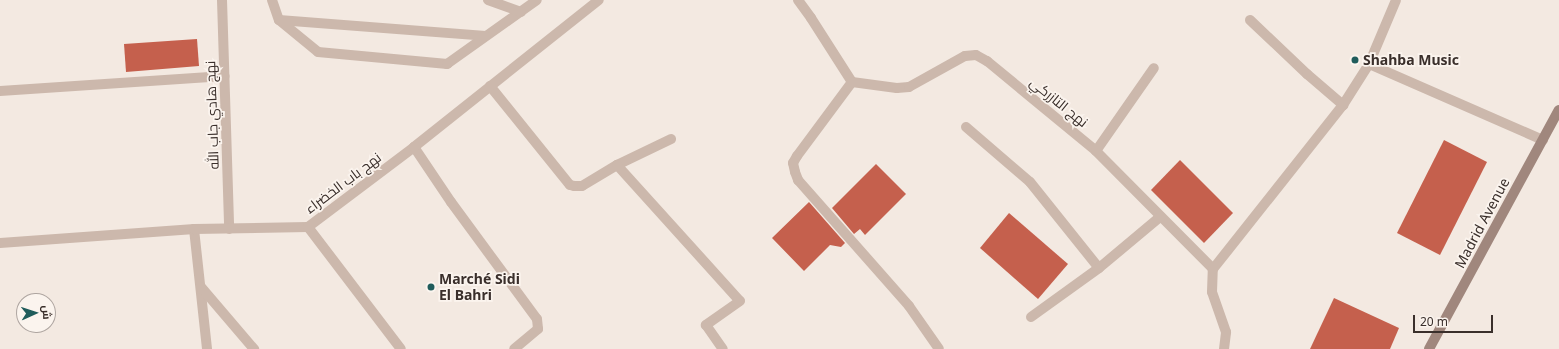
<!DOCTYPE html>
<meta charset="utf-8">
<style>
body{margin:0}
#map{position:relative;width:1559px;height:349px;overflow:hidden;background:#f3e9e1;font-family:"Noto Sans",Cairo,sans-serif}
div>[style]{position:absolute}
.building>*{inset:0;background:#c5604d}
.lane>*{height:10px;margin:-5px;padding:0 5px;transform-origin:5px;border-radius:5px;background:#ccb8ac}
.street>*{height:10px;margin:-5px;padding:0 5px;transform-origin:5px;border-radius:5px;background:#ccb8ac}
.secondary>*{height:10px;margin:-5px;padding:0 5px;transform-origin:5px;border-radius:5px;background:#a0877d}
.dots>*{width:11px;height:11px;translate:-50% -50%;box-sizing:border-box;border:2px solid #fbf4ee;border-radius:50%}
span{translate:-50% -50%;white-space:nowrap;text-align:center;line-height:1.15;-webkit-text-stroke:3.5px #fbf4ee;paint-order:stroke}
.poi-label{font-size:14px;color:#3a2f2b;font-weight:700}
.left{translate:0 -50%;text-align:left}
.street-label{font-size:14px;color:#3a2f2b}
.north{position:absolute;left:16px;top:293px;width:40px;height:40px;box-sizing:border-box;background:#fbf4ee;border:1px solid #aea5a0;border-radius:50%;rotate:87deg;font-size:11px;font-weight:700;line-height:16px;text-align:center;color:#3a2f2b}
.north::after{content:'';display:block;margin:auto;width:14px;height:18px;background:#205c5b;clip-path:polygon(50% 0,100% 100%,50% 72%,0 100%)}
.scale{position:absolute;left:1413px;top:315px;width:80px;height:18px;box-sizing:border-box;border:2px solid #3a2f2b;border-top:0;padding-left:5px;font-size:12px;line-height:14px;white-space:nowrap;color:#3a2f2b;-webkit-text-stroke:3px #fbf4ee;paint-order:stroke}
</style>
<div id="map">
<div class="building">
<i style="clip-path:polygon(197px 39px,199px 66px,126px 72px,124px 44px)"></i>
<i style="clip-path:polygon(1444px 140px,1487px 162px,1440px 255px,1397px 233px)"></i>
<i style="clip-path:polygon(1180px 160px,1233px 213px,1204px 243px,1151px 190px)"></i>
<i style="clip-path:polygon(876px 164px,906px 194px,865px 235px,860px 229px,854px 234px,832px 208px)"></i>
<i style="clip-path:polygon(809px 202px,845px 243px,841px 247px,830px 245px,804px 271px,772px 238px)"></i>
<i style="clip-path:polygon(1009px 213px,1068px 264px,1038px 299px,980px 248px)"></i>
<i style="clip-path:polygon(1334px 298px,1399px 328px,1390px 349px,1310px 349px)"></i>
</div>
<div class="lane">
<i style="left:272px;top:0;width:21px;rotate:71deg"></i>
<i style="left:279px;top:20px;width:50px;rotate:39.4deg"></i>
<i style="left:318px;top:52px;width:130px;rotate:5.3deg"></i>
<i style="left:447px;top:64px;width:110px;rotate:-35.4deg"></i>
<i style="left:488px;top:0;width:35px;rotate:20deg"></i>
<i style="left:279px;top:20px;width:207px;rotate:4.4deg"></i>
</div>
<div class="street">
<i style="left:222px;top:0;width:229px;rotate:88.2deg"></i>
<i style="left:798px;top:0;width:22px;rotate:54deg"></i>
<i style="left:811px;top:18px;width:76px;rotate:57.4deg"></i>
<i style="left:852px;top:82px;width:92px;rotate:126.6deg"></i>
<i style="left:797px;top:156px;width:8px;rotate:120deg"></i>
<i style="left:793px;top:163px;width:9px;rotate:77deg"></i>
<i style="left:795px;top:172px;width:9px;rotate:69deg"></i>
<i style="left:798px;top:180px;width:168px;rotate:48.6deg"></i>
<i style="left:909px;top:306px;width:52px;rotate:55.1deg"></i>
<i style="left:1250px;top:20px;width:79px;rotate:43.5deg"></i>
<i style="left:1307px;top:74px;width:48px;rotate:40.7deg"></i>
<i style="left:1369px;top:64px;width:190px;rotate:23.6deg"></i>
<i style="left:852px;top:82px;width:45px;rotate:7.6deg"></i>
<i style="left:897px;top:88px;width:12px;rotate:-5deg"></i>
<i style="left:909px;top:87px;width:64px;rotate:-29deg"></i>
<i style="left:965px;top:56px;width:11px;rotate:-5deg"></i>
<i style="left:976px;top:55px;width:13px;rotate:29deg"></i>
<i style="left:987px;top:61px;width:141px;rotate:39.5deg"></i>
<i style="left:1096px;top:151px;width:166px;rotate:45.2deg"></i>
<i style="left:490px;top:86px;width:127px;rotate:51.1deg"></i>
<i style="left:570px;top:185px;width:4px;rotate:14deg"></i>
<i style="left:574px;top:186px;width:8px"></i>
<i style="left:582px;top:186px;width:41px;rotate:-31deg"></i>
<i style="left:617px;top:165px;width:60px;rotate:-25.7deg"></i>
<i style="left:0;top:91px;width:225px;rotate:-3.8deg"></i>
<i style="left:966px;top:127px;width:84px;rotate:40.7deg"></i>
<i style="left:1030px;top:182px;width:110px;rotate:51.3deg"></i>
<i style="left:414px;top:147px;width:66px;rotate:56.1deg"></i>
<i style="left:451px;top:202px;width:145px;rotate:53.7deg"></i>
<i style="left:537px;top:319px;width:10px;rotate:84deg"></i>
<i style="left:538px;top:329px;width:31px;rotate:140deg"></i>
<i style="left:1096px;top:151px;width:101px;rotate:-55.1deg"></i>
<i style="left:617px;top:165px;width:183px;rotate:47.9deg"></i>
<i style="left:740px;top:301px;width:42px;rotate:144.8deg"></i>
<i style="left:706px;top:325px;width:29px;rotate:55deg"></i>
<i style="left:308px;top:227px;width:153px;rotate:52.7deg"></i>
<i style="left:194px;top:229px;width:121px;rotate:83.8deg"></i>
<i style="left:0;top:243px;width:195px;rotate:-4.1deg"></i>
<i style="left:194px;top:229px;width:114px;rotate:-1deg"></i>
<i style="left:308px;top:227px;width:133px;rotate:-37deg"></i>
<i style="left:414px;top:147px;width:236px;rotate:-38.5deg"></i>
<i style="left:201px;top:287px;width:82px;rotate:49.5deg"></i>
<i style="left:1031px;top:317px;width:84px;rotate:-35.8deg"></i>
<i style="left:1099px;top:268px;width:80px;rotate:-39.9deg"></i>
<i style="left:1224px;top:349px;width:17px;rotate:-83deg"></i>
<i style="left:1226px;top:332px;width:42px;rotate:-109.3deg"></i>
<i style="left:1212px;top:292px;width:23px;rotate:-88deg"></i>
<i style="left:1213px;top:269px;width:209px;rotate:-51.6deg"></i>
<i style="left:1343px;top:105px;width:49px;rotate:-57.6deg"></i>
<i style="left:1369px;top:64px;width:69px;rotate:-67.1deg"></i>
</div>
<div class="secondary">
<i style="left:1429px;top:349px;width:272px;rotate:-61.5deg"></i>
</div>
<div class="dots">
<i style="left:1355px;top:60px;background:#205c5b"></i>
<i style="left:431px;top:287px;background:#205c5b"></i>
</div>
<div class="poi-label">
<span class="left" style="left:1363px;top:60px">Shahba Music</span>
<span class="left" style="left:439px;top:287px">Marché Sidi<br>El Bahri</span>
</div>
<div class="street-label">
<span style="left:1059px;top:102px;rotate:39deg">نهج التازركي</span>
<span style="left:212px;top:115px;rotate:-92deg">نهج هادي جاب الله</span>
<span style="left:343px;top:183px;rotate:-37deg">نهج باب الخضراء</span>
<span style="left:1482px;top:223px;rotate:-62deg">Madrid Avenue</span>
</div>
<div class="north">ش</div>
<div class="scale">20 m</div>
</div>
